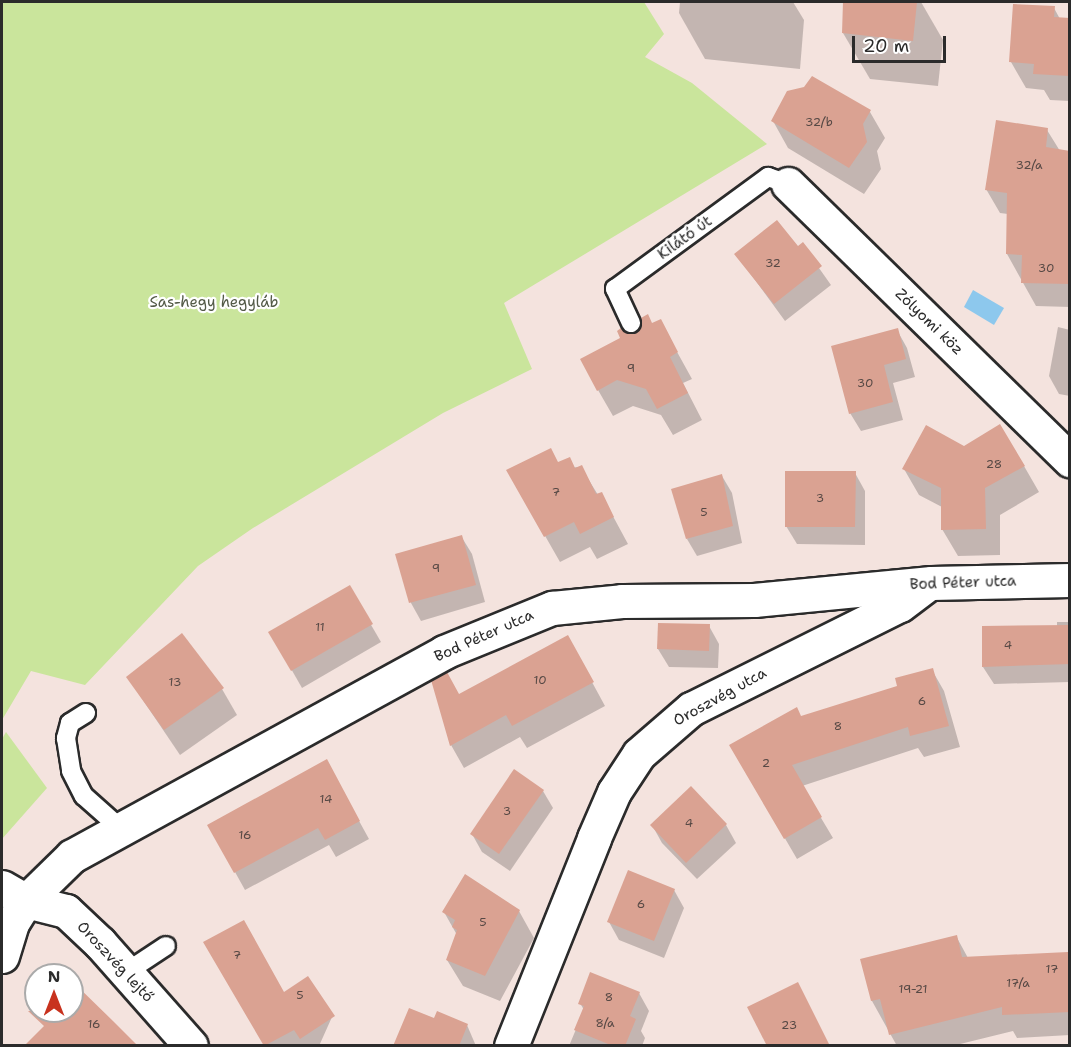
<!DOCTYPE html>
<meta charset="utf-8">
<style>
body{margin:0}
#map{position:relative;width:1071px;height:1047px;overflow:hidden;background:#f4e3de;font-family:"Shantell Sans",sans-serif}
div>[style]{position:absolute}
.green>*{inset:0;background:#cae59c}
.water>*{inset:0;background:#8dc8ed}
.shadow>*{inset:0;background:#0003}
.building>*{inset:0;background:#daa292}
.roads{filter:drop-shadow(2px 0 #2b2b2b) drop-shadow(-2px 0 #2b2b2b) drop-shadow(0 2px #2b2b2b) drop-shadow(0 -2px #2b2b2b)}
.lane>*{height:18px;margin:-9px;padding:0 9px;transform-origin:9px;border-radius:9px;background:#fff}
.street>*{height:33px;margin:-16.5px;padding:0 16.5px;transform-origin:16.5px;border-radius:16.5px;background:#fff}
span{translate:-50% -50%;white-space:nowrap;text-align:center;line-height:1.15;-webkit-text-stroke:4.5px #fff;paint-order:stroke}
.number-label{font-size:12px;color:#574945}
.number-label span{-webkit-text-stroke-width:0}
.street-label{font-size:15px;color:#2b2b2b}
.park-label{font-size:15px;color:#535a47}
.frame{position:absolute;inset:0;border:3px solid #2b2b2b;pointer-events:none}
.north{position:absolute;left:24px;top:963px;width:60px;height:60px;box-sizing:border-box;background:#fff;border:2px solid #aaa;border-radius:50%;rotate:0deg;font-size:16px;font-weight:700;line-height:24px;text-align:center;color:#2b2b2b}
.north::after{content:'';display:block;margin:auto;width:21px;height:27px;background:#c8321e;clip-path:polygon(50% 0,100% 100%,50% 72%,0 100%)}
.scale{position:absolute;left:852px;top:36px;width:94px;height:27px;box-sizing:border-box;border:3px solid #2b2b2b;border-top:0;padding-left:8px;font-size:18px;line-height:21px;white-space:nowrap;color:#2b2b2b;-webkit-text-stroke:4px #fff;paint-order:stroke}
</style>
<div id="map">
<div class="green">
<i style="clip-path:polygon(2px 2px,644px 2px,664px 34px,645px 57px,692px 83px,767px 144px,504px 303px,532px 369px,443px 413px,253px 528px,198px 566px,85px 685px,31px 671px,2px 720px)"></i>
<i style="clip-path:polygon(6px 732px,47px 788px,2px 839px,2px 739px)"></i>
</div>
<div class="water">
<i style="clip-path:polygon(973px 290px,1004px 308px,994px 325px,964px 307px)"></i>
</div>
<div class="shadow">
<i style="clip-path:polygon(680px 2px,793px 2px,804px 20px,800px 69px,705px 59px,679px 13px)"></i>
<i style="clip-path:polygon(844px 2px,921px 2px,943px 40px,938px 86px,870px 79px,843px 33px)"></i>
<i style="clip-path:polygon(1054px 8px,1060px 19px,1070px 19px,1070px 101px,1050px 100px,1044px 90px,1026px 88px,1011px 62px)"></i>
<i style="clip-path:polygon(870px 112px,885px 138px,877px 151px,881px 169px,864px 194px,788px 148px,773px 121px)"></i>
<i style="clip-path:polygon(1047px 130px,1060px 151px,1070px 152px,1070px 307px,1036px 306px,1007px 254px,1008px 214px,1000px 213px,986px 189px)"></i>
<i style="clip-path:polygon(802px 244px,831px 285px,785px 321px,736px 254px,798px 248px)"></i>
<i style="clip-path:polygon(660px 321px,692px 379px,683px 383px,702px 420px,673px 435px,661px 415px,633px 406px,613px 416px,598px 390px,629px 336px)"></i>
<i style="clip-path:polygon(1058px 327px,1070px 330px,1070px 396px,1059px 394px,1049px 376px)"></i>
<i style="clip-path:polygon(897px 330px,907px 348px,915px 377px,893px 383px,903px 420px,861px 431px,850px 413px)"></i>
<i style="clip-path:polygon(964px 448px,1024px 466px,1039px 492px,1000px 515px,1000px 555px,958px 556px,942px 529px,942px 507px,919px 495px,904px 469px)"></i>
<i style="clip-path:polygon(581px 467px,598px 495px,601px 494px,628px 544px,597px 559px,590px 547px,560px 562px,508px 471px)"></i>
<i style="clip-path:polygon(855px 473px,865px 491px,865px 545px,797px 544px,786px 526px)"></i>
<i style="clip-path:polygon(722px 476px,732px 493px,742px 543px,697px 556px,687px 539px)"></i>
<i style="clip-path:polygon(461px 536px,472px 554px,485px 602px,421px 621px,411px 603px,397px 555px)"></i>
<i style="clip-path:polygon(349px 587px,381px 642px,302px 688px,270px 632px)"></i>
<i style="clip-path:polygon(1057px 622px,1070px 622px,1070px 682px,994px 684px,983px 667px,1057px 627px)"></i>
<i style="clip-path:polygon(709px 626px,719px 644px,718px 668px,669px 667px,658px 649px)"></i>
<i style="clip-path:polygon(580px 660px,605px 706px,527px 748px,520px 737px,464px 768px,451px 745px,459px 696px)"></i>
<i style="clip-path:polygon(932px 670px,944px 691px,960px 747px,924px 757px,918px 748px,802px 786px,833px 838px,797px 859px,731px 746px,801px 718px,898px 687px)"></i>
<i style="clip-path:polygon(128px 678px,222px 689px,237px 715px,180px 755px)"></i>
<i style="clip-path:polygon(336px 779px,369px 839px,336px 857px,329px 845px,245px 890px,235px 872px)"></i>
<i style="clip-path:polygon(691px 788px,726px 825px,736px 843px,697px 879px,662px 843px,652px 825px)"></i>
<i style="clip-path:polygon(543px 791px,553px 808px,510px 871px,482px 852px,472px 834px)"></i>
<i style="clip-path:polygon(674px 890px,684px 908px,664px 958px,619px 940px,609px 922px)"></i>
<i style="clip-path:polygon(519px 911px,534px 938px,500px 1001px,463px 986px,447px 960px,457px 935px,444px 912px)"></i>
<i style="clip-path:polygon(956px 936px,968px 958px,1067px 953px,1070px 1035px,1017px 1038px,1013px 1031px,952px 1046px,897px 1046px,872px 1001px,862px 960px)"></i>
<i style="clip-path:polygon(205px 943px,284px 994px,332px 1017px,319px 1046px,266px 1046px)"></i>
<i style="clip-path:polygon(639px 993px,649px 1011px,641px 1031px,645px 1038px,642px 1046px,569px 1046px,584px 1010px,580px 1003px)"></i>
<i style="clip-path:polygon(435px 1020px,467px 1025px,476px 1046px,396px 1046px)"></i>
</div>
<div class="building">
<i style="clip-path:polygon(843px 2px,917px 2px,913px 41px,842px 33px)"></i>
<i style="clip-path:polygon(1013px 4px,1055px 6px,1054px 17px,1070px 18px,1070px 76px,1033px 74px,1034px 64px,1009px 62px)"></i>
<i style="clip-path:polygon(812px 76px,871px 110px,863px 124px,867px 142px,849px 168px,771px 121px,787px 91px,804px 87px)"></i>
<i style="clip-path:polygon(996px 120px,1048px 128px,1046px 147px,1070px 151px,1070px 284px,1021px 283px,1022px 255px,1006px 254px,1007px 193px,985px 190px)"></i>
<i style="clip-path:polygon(777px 220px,798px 246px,803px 242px,822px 266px,774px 304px,734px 254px)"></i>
<i style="clip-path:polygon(648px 314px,652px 323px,661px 319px,678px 352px,670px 357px,688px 393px,657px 409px,646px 389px,617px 380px,597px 391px,580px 359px,620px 338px,617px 331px,621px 328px,629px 334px,636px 333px,641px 318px)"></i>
<i style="clip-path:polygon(898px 328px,906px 359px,884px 365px,893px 402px,849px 414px,831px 346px)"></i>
<i style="clip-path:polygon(1000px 424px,1025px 466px,985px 488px,986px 529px,941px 530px,941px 488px,902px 469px,926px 425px,964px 446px)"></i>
<i style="clip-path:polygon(551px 448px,558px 462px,570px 457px,575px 468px,582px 465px,596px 494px,602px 492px,614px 517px,580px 534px,574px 522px,544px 537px,506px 470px)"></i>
<i style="clip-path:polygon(785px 471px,856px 471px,855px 527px,785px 527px)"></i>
<i style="clip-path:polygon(722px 474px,733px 526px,686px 539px,671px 489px)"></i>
<i style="clip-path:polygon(462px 535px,476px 585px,409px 603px,395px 554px)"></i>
<i style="clip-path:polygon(350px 585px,373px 624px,291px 671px,268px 632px)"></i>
<i style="clip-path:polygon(658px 623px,710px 624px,709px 651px,657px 649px)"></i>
<i style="clip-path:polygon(1070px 625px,1070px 664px,982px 667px,982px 626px)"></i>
<i style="clip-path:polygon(182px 633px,224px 688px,164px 730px,126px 677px)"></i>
<i style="clip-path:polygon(568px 635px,594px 682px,512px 726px,506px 715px,450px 746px,431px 680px,447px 672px,459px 694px)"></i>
<i style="clip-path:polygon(933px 668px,949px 726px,910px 736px,908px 727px,792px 765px,822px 817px,784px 839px,729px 745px,797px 707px,801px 716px,897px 686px,895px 678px)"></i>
<i style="clip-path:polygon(327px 759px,360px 821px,325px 840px,318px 828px,234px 873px,207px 825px)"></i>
<i style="clip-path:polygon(514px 769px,544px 790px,499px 854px,470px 834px)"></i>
<i style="clip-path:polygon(691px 786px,727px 824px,686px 863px,650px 825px)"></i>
<i style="clip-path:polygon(628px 870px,675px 889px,654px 941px,607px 922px)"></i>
<i style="clip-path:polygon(465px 874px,520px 910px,485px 976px,446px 960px,457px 930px,452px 927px,455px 920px,442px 912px)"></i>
<i style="clip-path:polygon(244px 920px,284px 992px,308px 976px,335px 1016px,300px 1039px,294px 1030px,264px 1046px,203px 942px)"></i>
<i style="clip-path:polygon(957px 935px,962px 957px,1068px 952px,1070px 1012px,1002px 1015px,1002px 1007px,889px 1035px,880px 999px,871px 1001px,860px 959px)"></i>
<i style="clip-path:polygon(590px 972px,640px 992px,630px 1016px,636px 1019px,625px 1046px,613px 1046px,574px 1030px,584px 1006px,578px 1004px)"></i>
<i style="clip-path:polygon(72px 981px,113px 1021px,138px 1046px,24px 1046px,44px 1026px,28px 1011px,72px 1011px)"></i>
<i style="clip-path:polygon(798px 982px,830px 1046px,767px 1046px,747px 1007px)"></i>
<i style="clip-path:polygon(409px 1008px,434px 1018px,437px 1011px,468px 1024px,459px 1046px,393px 1046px)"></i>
</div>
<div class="roads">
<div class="lane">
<i style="left:631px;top:323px;width:38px;rotate:-115deg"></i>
<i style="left:615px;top:289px;width:190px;rotate:-36.2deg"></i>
<i style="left:768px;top:177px;width:21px;rotate:19deg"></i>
<i style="left:86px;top:713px;width:19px;rotate:148deg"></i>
<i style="left:70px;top:723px;width:16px;rotate:105deg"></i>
<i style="left:66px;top:738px;width:33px;rotate:81deg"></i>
<i style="left:71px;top:771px;width:28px;rotate:63deg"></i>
<i style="left:84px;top:796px;width:48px;rotate:41.6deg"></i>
<i style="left:125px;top:973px;width:49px;rotate:-33.4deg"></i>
</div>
<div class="street">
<i style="left:788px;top:184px;width:395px;rotate:44.4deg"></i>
<i style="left:2px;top:887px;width:28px;rotate:30deg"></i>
<i style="left:26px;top:901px;width:41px;rotate:14deg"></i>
<i style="left:66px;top:911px;width:47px;rotate:43.3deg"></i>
<i style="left:100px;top:943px;width:137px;rotate:48.5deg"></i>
<i style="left:2px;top:956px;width:34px;rotate:-73deg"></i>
<i style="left:12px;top:923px;width:26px;rotate:-58deg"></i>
<i style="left:26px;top:901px;width:64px;rotate:-44.4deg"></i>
<i style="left:72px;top:856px;width:424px;rotate:-28.7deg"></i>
<i style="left:444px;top:652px;width:117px;rotate:-22.2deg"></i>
<i style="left:552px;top:608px;width:70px;rotate:-5.7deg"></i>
<i style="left:622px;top:601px;width:132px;rotate:-0.4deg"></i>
<i style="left:754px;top:600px;width:178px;rotate:-5.5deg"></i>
<i style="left:931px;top:583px;width:139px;rotate:-1.2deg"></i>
<i style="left:511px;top:1046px;width:224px;rotate:-68.2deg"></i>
<i style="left:594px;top:838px;width:50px;rotate:-66.5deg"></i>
<i style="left:614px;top:792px;width:45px;rotate:-56.7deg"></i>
<i style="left:639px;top:754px;width:69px;rotate:-40.9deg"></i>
<i style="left:691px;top:709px;width:233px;rotate:-26.5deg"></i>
<i style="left:900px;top:605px;width:34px;rotate:-37deg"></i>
</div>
</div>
<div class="number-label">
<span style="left:819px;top:123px">32/b</span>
<span style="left:1029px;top:166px">32/a</span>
<span style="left:773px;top:264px">32</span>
<span style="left:1046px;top:269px">30</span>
<span style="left:631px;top:369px">9</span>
<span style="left:865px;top:384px">30</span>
<span style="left:994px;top:465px">28</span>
<span style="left:556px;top:493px">7</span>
<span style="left:820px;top:499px">3</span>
<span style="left:704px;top:513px">5</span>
<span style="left:436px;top:569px">9</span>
<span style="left:320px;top:628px">11</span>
<span style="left:1008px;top:646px">4</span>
<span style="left:540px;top:681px">10</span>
<span style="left:175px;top:683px">13</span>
<span style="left:922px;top:702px">6</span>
<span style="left:838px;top:727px">8</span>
<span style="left:766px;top:764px">2</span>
<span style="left:326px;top:800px">14</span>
<span style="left:507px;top:812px">3</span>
<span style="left:689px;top:824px">4</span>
<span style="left:245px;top:836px">16</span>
<span style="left:641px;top:905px">6</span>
<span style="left:483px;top:923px">5</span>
<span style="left:237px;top:956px">7</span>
<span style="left:1052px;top:970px">17</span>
<span style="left:1018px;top:984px">17/a</span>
<span style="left:913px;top:990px">19-21</span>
<span style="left:300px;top:996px">5</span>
<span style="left:609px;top:998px">8</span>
<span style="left:605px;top:1024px">8/a</span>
<span style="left:94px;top:1025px">16</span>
<span style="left:789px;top:1026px">23</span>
</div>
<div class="street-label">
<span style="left:685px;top:238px;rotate:-36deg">Kilátó út</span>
<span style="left:929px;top:322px;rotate:44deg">Zólyomi köz</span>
<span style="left:963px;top:583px;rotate:-2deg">Bod Péter utca</span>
<span style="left:484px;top:636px;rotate:-24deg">Bod Péter utca</span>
<span style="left:720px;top:697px;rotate:-29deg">Oroszvég utca</span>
<span style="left:115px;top:962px;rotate:47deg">Oroszvég lejtő</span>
</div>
<div class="park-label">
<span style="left:214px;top:303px">Sas-hegy hegyláb</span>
</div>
<div class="frame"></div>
<div class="north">N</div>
<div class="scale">20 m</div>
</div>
